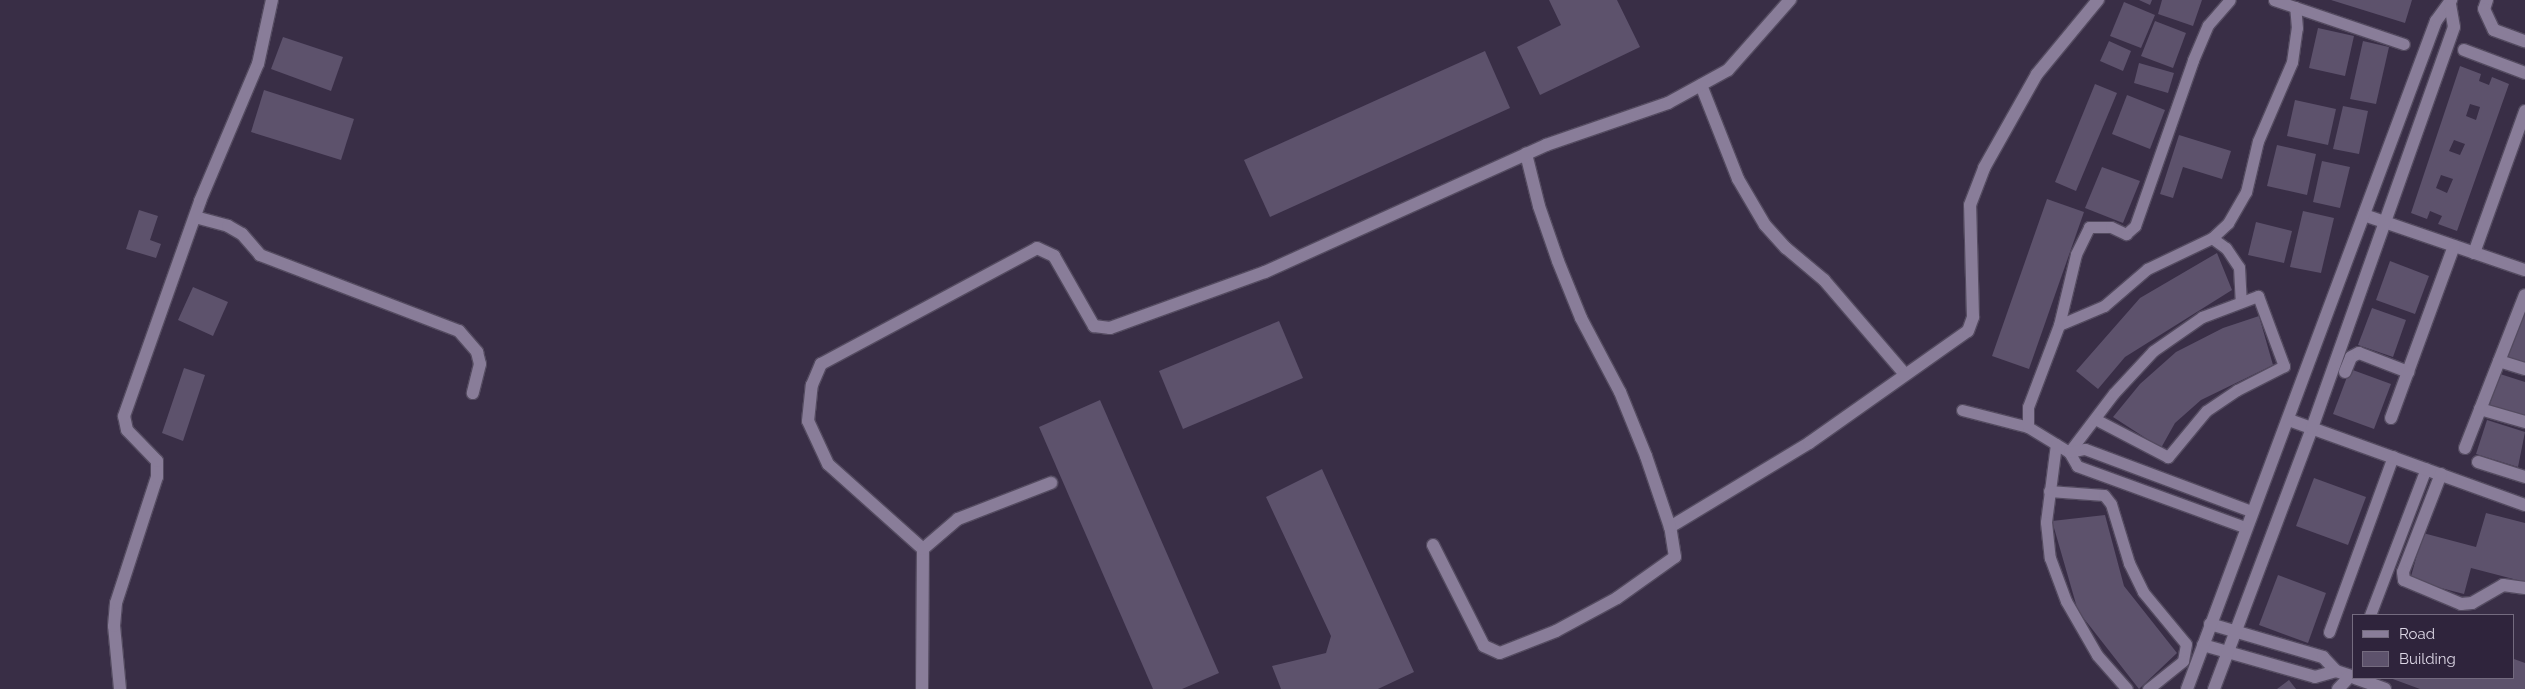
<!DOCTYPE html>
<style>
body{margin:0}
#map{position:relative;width:2525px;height:689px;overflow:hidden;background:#392e46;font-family:Raleway,sans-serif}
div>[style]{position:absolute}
.building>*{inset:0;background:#5d526c}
.roads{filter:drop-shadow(1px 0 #544b60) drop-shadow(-1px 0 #544b60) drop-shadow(0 1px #544b60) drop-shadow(0 -1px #544b60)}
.lane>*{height:11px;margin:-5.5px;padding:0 5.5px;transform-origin:5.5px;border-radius:5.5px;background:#897d99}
.street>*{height:12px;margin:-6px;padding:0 6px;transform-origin:6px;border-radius:6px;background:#897d99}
.secondary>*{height:12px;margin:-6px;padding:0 6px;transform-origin:6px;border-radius:6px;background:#897d99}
span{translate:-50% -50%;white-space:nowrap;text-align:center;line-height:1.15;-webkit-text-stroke:5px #2f243c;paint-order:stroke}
.legend{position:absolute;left:2352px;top:614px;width:162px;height:65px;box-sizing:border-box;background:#2f243c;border:1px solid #746b7f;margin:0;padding:6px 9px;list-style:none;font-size:15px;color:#dbd5e4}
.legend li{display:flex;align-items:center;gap:10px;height:25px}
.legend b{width:25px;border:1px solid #746b7f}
</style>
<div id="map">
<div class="building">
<i style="clip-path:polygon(1549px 0,1617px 0,1640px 47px,1540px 95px,1517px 47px,1561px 25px)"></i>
<i style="clip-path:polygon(2139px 0,2152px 0,2150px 5px)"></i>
<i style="clip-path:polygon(2162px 0,2202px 0,2193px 26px,2158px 14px)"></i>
<i style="clip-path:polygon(2331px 0,2412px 0,2405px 23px)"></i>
<i style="clip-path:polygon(2124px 2px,2155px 15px,2141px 48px,2110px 36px)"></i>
<i style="clip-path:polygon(2155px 21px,2186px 33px,2173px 68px,2141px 56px)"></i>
<i style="clip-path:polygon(2318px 28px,2354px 36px,2345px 76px,2309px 68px)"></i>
<i style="clip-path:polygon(283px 37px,343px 57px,331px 91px,271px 69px)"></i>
<i style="clip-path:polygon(2109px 41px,2131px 51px,2123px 71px,2100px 61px)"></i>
<i style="clip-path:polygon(2363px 41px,2389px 47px,2376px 104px,2350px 99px)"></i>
<i style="clip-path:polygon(1485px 51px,1510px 108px,1270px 217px,1244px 160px)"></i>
<i style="clip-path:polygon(2139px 63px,2174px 73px,2168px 93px,2134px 83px)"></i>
<i style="clip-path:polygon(evenodd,2460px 66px,2481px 74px,2479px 81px,2489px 85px,2492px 77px,2509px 84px,2457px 231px,2438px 224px,2442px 216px,2430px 211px,2427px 219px,2411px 213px,2460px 66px,2470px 104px,2480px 107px,2476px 120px,2466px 116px,2470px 104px,2460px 66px,2454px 140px,2465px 144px,2460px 155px,2449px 151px,2454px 140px,2460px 66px,2441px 175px,2453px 179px,2447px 193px,2436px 188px,2441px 175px)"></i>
<i style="clip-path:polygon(2095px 84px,2117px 93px,2076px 191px,2055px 182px)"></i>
<i style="clip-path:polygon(264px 90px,354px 119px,341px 160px,251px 132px)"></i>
<i style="clip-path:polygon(2127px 95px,2165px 110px,2150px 149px,2112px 134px)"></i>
<i style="clip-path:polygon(2295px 100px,2336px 109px,2328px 145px,2287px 136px)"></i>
<i style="clip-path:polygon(2343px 106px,2368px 111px,2359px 154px,2333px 149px)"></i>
<i style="clip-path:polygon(2179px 135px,2231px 151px,2222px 179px,2183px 167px,2173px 198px,2160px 194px)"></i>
<i style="clip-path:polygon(2277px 145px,2316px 154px,2307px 195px,2267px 186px)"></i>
<i style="clip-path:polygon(2322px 161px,2350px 167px,2340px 208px,2313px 202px)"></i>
<i style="clip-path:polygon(2102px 167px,2140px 181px,2123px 223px,2085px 208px)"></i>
<i style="clip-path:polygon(2047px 199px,2084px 212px,2029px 369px,1992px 356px)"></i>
<i style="clip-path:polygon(139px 210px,158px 216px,150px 240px,161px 244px,156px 258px,126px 249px)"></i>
<i style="clip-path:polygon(2303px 211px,2334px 218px,2321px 273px,2290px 267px)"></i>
<i style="clip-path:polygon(2256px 222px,2292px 231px,2284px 263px,2248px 255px)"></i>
<i style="clip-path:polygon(2217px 253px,2232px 290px,2125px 357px,2098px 389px,2076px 371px,2140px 298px)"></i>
<i style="clip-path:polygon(2390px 261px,2429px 276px,2415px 314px,2376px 300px)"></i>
<i style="clip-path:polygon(193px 287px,228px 302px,213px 336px,178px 320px)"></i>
<i style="clip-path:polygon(2372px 308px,2406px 320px,2393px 357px,2358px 345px)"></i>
<i style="clip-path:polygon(2519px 313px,2525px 315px,2525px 366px,2505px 360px)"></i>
<i style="clip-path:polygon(2259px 316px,2273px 365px,2201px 400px,2175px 423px,2161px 448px,2113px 417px,2140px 384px,2176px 352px,2223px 328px)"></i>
<i style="clip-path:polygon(1279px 321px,1303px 378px,1183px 429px,1159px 371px)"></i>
<i style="clip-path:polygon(184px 368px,205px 375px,183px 441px,162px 433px)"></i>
<i style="clip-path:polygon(2350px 369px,2391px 384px,2374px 429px,2333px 414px)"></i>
<i style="clip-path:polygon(2500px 374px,2525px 382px,2525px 418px,2489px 407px)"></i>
<i style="clip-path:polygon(1100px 400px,1219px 673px,1182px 689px,1153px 689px,1039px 427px)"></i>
<i style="clip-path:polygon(2487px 420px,2525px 432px,2518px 467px,2476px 454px)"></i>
<i style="clip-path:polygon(1322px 469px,1414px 672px,1378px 689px,1281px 689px,1272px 666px,1326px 653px,1331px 636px,1266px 497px)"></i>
<i style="clip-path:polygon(2314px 478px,2366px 497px,2348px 545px,2296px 526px)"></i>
<i style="clip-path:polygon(2486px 513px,2525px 523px,2525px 582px,2471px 568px,2464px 594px,2410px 580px,2423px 533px,2476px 547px)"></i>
<i style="clip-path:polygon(2105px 515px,2124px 586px,2177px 653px,2139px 689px,2078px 611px,2052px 521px)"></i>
<i style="clip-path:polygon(2278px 575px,2326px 593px,2308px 643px,2259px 625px)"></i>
<i style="clip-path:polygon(2514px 659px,2525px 663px,2525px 689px,2420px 689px,2390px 678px,2514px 678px)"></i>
<i style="clip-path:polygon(2289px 680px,2296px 689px,2277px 689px)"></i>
</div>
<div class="roads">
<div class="lane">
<i style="left:2274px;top:0;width:137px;rotate:18.7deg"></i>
<i style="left:2212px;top:238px;width:17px;rotate:36deg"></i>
<i style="left:2226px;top:248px;width:23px;rotate:56deg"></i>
<i style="left:2239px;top:267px;width:35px;rotate:87deg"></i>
<i style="left:2059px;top:325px;width:49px;rotate:-22.9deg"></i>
<i style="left:2104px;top:306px;width:57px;rotate:-40.7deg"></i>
<i style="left:2147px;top:269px;width:72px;rotate:-25.5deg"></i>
<i style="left:2212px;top:238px;width:22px;rotate:-43deg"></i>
<i style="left:2228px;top:223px;width:36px;rotate:-60deg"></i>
<i style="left:2246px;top:192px;width:52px;rotate:-76.8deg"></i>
<i style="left:2258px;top:141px;width:86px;rotate:-66.7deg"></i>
<i style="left:2292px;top:62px;width:34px;rotate:-82deg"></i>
<i style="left:2297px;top:28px;width:21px;rotate:-95deg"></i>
<i style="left:1962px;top:410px;width:68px;rotate:14.4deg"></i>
<i style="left:2028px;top:427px;width:48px;rotate:31.4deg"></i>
<i style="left:2069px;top:452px;width:16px;rotate:60deg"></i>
<i style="left:2077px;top:466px;width:179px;rotate:20deg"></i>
<i style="left:2028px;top:427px;width:20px;rotate:-90deg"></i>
<i style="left:2028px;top:407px;width:88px;rotate:-69.3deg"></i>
<i style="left:2059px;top:325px;width:73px;rotate:-76.5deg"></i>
<i style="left:2076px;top:254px;width:30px;rotate:-64deg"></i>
<i style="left:2089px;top:227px;width:22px"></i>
<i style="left:2111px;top:227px;width:17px;rotate:25deg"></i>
<i style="left:2126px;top:234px;width:12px;rotate:-42deg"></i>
<i style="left:2135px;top:226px;width:176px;rotate:-70.7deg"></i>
<i style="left:2193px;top:60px;width:38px;rotate:-67deg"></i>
<i style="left:2208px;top:25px;width:33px;rotate:-49deg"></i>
<i style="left:2056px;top:444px;width:79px;rotate:97.3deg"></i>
<i style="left:2046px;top:522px;width:36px;rotate:84deg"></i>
<i style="left:2050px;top:558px;width:46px;rotate:69.6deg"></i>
<i style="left:2066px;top:601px;width:62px;rotate:60.1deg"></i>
<i style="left:2097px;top:655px;width:45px;rotate:48.6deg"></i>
<i style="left:2069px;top:452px;width:74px;rotate:-52.7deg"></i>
<i style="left:2114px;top:393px;width:57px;rotate:-47.1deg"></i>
<i style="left:2153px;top:351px;width:60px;rotate:-34.8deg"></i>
<i style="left:2202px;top:317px;width:60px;rotate:-20.6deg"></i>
<i style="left:2258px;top:296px;width:75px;rotate:69.6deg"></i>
<i style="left:2284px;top:366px;width:53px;rotate:152.9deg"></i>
<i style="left:2237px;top:390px;width:37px;rotate:146deg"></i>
<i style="left:2206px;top:411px;width:60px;rotate:129.6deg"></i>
<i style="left:2168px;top:457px;width:82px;rotate:-152.5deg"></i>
<i style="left:2069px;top:452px;width:16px;rotate:-11deg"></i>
<i style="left:2085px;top:449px;width:177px;rotate:20.5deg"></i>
<i style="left:2049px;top:491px;width:55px;rotate:4.2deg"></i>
<i style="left:2104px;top:495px;width:11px;rotate:52deg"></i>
<i style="left:2111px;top:504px;width:62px;rotate:73deg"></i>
<i style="left:2129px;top:563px;width:32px;rotate:64deg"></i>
<i style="left:2143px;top:592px;width:67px;rotate:50.4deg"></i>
<i style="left:2186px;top:644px;width:17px;rotate:100deg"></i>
<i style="left:2183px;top:661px;width:45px;rotate:141.3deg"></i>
<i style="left:2370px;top:615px;width:157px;rotate:-69.1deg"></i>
<i style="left:2329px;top:632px;width:187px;rotate:-70deg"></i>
</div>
<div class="street">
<i style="left:2487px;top:0;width:9px;rotate:108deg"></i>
<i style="left:2484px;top:9px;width:23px;rotate:65deg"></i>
<i style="left:2494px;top:30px;width:33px;rotate:20deg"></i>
<i style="left:2464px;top:50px;width:65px;rotate:20.7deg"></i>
<i style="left:1701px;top:85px;width:101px;rotate:68.5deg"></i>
<i style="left:1738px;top:179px;width:53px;rotate:59.6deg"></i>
<i style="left:1765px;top:225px;width:31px;rotate:48deg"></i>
<i style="left:1786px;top:248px;width:50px;rotate:40.1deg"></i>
<i style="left:1824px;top:280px;width:123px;rotate:49.3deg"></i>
<i style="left:2364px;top:215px;width:170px;rotate:18.9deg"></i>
<i style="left:195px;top:217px;width:34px;rotate:15deg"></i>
<i style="left:228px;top:226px;width:16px;rotate:30deg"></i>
<i style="left:242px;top:234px;width:28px;rotate:49deg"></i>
<i style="left:260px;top:255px;width:213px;rotate:20.9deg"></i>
<i style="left:459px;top:331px;width:28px;rotate:49deg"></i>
<i style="left:477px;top:352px;width:12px;rotate:76deg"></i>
<i style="left:480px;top:364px;width:30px;rotate:104deg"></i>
<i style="left:2474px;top:253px;width:151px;rotate:-70.2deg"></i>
<i style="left:2499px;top:361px;width:27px;rotate:17deg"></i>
<i style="left:2345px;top:372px;width:16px;rotate:-68deg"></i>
<i style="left:2351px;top:357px;width:9px;rotate:-27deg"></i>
<i style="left:2359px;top:353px;width:53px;rotate:21.2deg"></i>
<i style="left:2480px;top:409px;width:47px;rotate:16.1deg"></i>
<i style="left:2391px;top:418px;width:183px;rotate:-69.9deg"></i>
<i style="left:2289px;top:420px;width:251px;rotate:19.8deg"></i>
<i style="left:2465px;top:448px;width:164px;rotate:-68.6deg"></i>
<i style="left:2478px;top:462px;width:49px;rotate:17.7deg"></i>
<i style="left:2441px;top:474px;width:105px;rotate:111.2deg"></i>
<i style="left:2403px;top:572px;width:8px;rotate:83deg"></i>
<i style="left:2404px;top:580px;width:62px;rotate:22.8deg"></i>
<i style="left:2461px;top:604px;width:11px;rotate:-5deg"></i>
<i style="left:2472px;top:603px;width:36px;rotate:-30deg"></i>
<i style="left:2503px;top:585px;width:22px;rotate:8deg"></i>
<i style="left:1670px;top:527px;width:162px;rotate:-31.1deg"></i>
<i style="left:1809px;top:443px;width:194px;rotate:-35.2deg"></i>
<i style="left:1968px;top:331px;width:15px;rotate:-70deg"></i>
<i style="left:1973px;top:317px;width:112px;rotate:-91.5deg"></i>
<i style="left:1970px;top:205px;width:40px;rotate:-69deg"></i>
<i style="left:1984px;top:168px;width:108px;rotate:-60.6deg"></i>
<i style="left:2037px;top:74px;width:96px;rotate:-50.5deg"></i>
<i style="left:1433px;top:545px;width:113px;rotate:63.2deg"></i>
<i style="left:1484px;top:646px;width:17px;rotate:24deg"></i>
<i style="left:1500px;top:653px;width:60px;rotate:-21.4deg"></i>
<i style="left:1556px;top:631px;width:69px;rotate:-28.4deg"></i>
<i style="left:1617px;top:598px;width:71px;rotate:-35.3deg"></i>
<i style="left:1675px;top:557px;width:30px;rotate:-99deg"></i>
<i style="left:1670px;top:527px;width:75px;rotate:-108.7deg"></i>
<i style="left:1646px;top:456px;width:69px;rotate:-112.1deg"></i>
<i style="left:1620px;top:392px;width:84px;rotate:-117.8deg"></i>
<i style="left:1581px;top:318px;width:61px;rotate:-112deg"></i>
<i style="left:1558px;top:261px;width:58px;rotate:-109.1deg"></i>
<i style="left:1539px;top:206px;width:54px;rotate:-104deg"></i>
<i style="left:923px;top:549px;width:127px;rotate:-138.2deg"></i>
<i style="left:828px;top:464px;width:47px;rotate:-114.9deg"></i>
<i style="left:808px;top:421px;width:36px;rotate:-84deg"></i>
<i style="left:812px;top:385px;width:23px;rotate:-67deg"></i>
<i style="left:821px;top:364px;width:245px;rotate:-28.2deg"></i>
<i style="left:1037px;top:248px;width:19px;rotate:25deg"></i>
<i style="left:1054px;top:256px;width:81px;rotate:60.3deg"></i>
<i style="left:1094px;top:326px;width:16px;rotate:7deg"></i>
<i style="left:1110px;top:328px;width:165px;rotate:-19.9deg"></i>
<i style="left:1265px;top:272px;width:308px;rotate:-24.3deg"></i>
<i style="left:1546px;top:145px;width:129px;rotate:-19deg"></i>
<i style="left:1668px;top:103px;width:68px;rotate:-28.8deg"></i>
<i style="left:1728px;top:70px;width:94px;rotate:-48.5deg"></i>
<i style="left:2210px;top:624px;width:118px;rotate:16.3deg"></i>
<i style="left:2323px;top:657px;width:19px;rotate:47deg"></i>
<i style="left:2336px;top:671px;width:19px;rotate:18deg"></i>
<i style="left:2203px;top:645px;width:116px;rotate:15.9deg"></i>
<i style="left:2315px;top:677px;width:22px;rotate:-16deg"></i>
<i style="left:2355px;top:678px;width:32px;rotate:20deg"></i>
<i style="left:120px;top:689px;width:63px;rotate:-95.4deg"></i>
<i style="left:114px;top:626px;width:23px;rotate:-85deg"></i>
<i style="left:116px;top:603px;width:133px;rotate:-72deg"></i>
<i style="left:157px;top:477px;width:16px;rotate:-90deg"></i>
<i style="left:157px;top:461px;width:43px;rotate:-134.1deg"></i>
<i style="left:127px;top:430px;width:14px;rotate:-102deg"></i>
<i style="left:124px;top:416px;width:228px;rotate:-70.5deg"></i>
<i style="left:200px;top:201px;width:149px;rotate:-67.1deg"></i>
<i style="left:258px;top:64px;width:66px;rotate:-77.7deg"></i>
<i style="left:922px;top:689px;width:140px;rotate:-89.6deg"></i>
<i style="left:923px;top:549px;width:46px;rotate:-40.6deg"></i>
<i style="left:958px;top:519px;width:100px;rotate:-21.2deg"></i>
<i style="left:2338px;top:689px;width:18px;rotate:-47deg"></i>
</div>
<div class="secondary">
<i style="left:2187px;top:689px;width:713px;rotate:-69.56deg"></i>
<i style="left:2436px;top:21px;width:26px;rotate:-54deg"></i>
<i style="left:2214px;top:689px;width:279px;rotate:-69.4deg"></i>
<i style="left:2312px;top:428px;width:425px;rotate:-70.5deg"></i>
<i style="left:2454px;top:27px;width:22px;rotate:-100deg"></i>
</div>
</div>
<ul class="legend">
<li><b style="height:6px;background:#897d99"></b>Road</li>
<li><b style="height:14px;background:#5d526c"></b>Building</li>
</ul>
</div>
